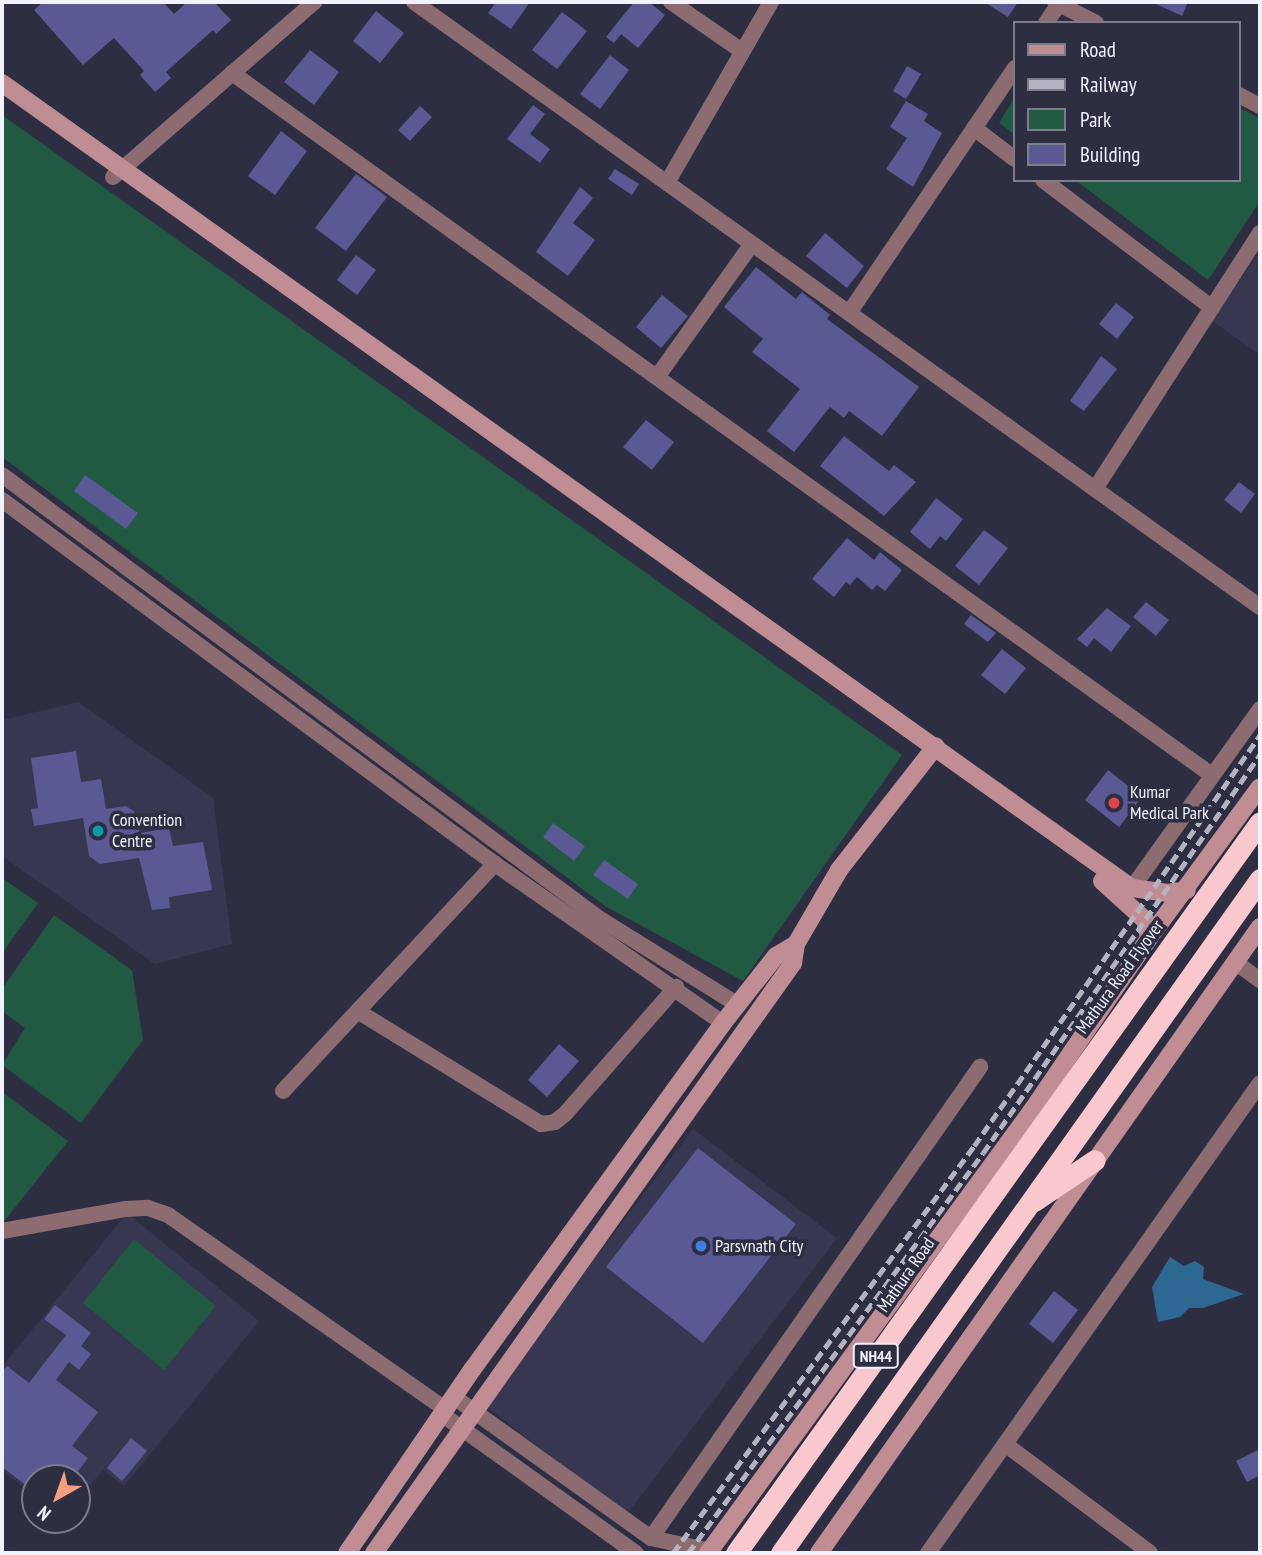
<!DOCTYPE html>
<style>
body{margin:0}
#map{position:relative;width:1262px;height:1555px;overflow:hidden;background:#2d2e42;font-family:"PT Sans Narrow",sans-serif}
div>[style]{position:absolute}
.built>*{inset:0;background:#373751}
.green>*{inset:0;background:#215942}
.water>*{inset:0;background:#2d6893}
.building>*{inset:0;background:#5a5993}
.street>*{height:16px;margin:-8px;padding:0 8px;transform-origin:8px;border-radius:8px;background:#8c6c70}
.secondary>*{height:18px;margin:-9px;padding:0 9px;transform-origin:9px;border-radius:9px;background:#c08d94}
.highway>*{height:21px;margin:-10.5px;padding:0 10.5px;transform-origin:10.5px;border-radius:10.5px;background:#f8c8ce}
.rail>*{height:4.5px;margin-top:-2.25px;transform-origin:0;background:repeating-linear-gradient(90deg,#b3b3c1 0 10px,transparent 0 15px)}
.dots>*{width:19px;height:19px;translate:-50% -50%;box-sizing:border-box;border:4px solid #2d2e42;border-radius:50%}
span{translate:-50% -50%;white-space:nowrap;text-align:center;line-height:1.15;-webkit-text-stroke:7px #2d2e42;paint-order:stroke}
.shield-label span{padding:2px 5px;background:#2d2e42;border:2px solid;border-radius:5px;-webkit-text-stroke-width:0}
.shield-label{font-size:16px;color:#f2f2fd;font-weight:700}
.poi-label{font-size:18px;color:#f2f2fd}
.left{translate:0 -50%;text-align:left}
.street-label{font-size:18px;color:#f2f2fd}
.frame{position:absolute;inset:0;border:4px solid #f2f2fd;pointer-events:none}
.legend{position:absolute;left:1013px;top:21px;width:228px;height:161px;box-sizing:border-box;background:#2d2e42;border:2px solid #7c7c8d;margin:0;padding:9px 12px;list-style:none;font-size:21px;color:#f2f2fd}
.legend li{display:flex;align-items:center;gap:14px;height:35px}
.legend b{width:35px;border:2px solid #7c7c8d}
.north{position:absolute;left:21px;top:1464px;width:70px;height:70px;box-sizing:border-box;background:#2d2e42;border:2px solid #7c7c8d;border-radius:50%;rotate:220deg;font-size:19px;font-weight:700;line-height:28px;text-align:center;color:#f2f2fd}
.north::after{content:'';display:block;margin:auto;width:24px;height:32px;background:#f2a07f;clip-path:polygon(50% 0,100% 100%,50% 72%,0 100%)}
</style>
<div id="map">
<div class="built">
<i style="clip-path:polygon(1260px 252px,1260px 355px,1211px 320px)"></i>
<i style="clip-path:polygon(78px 702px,213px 798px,232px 944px,155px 964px,2px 856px,2px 720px)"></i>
<i style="clip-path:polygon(693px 1129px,837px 1238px,627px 1514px,484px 1405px)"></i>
<i style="clip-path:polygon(127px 1213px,259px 1321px,124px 1486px,103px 1470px,77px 1501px,77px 1478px,35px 1478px,35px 1497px,2px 1470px,2px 1367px)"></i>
</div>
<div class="green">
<i style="clip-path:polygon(1015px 97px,1015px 135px,999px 123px)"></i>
<i style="clip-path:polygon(1239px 108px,1260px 118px,1260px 201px,1208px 280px,1075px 180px,1239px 180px)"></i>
<i style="clip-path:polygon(2px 115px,902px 755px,743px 981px,605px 906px,2px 457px)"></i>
<i style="clip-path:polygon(2px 878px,38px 903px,2px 953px)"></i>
<i style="clip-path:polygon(54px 915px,132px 970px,143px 1040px,81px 1123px,2px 1065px,25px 1028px,2px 1011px,2px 989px)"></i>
<i style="clip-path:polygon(2px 1092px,68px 1141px,2px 1224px)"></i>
<i style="clip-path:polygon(134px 1239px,216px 1306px,164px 1370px,83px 1303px)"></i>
</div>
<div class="water">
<i style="clip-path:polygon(1170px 1257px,1184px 1266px,1195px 1261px,1204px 1267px,1203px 1279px,1244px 1294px,1203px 1308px,1189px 1308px,1180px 1317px,1158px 1322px,1152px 1287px)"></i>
</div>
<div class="building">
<i style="clip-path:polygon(43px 2px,163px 2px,174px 14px,187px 2px,214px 2px,231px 20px,216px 34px,213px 30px,166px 72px,171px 78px,155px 92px,140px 75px,144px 71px,114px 38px,83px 65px,34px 10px)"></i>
<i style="clip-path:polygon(496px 2px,530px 2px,511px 29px,488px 13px)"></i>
<i style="clip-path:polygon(634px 2px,649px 2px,665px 15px,638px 48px,621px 34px,614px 43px,606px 37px)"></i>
<i style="clip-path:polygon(984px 2px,1018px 2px,1008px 17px)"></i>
<i style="clip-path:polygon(1152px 2px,1188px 2px,1182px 16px)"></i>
<i style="clip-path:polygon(376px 11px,404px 33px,380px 63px,353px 41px)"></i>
<i style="clip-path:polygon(562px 12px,587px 31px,557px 69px,532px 50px)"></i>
<i style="clip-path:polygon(310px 50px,339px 72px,314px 105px,284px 82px)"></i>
<i style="clip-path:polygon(610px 55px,629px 70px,600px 109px,580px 94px)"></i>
<i style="clip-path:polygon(907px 66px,921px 74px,906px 99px,893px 91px)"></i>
<i style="clip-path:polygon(906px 101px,928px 114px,924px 121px,942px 133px,913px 187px,886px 169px,907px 138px,890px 127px)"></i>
<i style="clip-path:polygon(533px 105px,545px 114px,530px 134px,550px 149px,540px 163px,507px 139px)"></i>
<i style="clip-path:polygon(420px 106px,432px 117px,410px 141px,398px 130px)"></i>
<i style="clip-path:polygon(281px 131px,307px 151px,275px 195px,248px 176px)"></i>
<i style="clip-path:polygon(615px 169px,639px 184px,632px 195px,608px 179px)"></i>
<i style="clip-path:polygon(356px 174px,387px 197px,346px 251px,315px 228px)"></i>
<i style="clip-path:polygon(580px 187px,593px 198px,573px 223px,595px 240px,568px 276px,536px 252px)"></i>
<i style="clip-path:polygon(825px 233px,864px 266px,847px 288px,806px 256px)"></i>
<i style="clip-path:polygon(356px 255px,376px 270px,357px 295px,337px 280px)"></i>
<i style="clip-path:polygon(756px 267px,796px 299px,802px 292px,830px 315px,827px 319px,919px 387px,882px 436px,849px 411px,844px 418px,830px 407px,794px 452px,767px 431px,800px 389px,752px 352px,763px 339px,724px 307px)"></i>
<i style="clip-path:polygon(662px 295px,688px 316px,661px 348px,636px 327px)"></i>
<i style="clip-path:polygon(1116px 303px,1134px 317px,1117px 339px,1099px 324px)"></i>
<i style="clip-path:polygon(1101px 356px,1117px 369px,1084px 411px,1070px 401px)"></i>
<i style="clip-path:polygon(646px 420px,674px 442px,652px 470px,623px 447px)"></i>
<i style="clip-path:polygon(844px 436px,889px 471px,894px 465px,916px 482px,884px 516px,820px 466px)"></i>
<i style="clip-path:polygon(85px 475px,138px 513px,126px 529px,74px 491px)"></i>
<i style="clip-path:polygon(1239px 482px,1255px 494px,1241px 513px,1224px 500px)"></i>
<i style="clip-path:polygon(936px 498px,963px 519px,946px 541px,940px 536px,930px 549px,910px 532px)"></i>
<i style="clip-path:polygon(984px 530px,1008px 548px,979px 585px,955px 566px)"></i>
<i style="clip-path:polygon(847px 538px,874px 560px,880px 552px,902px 570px,885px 591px,877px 585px,872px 590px,857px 577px,850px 585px,846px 582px,834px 597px,812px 579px)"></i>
<i style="clip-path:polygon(1146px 602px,1169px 620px,1156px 636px,1133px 617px)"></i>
<i style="clip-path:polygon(1107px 608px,1131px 626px,1111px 652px,1094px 638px,1087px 647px,1077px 639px)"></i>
<i style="clip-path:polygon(971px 615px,996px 633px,988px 642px,964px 624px)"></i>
<i style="clip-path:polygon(1002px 649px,1026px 668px,1005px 694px,981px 675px)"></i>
<i style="clip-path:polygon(76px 751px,81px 782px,101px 779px,106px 809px,126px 806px,134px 811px,140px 833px,169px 828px,173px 846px,203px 842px,212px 890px,169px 897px,170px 908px,152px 910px,139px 858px,100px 864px,89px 856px,83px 818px,34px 826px,31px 809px,38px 808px,31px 758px)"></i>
<i style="clip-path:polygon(1108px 770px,1142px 797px,1119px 827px,1085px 800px)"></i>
<i style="clip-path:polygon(553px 823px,585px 846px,574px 861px,543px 837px)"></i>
<i style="clip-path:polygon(604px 860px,638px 884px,628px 899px,593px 875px)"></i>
<i style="clip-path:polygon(559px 1044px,579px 1061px,547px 1097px,528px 1080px)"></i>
<i style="clip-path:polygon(698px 1148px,796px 1224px,703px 1343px,606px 1267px)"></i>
<i style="clip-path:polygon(1054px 1291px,1078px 1310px,1053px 1343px,1029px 1324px)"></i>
<i style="clip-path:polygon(55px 1305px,91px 1333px,81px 1346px,91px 1354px,79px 1370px,69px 1362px,56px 1380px,98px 1412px,72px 1446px,88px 1458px,73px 1478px,35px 1478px,35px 1492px,2px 1467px,2px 1372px,7px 1366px,29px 1383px,66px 1335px,44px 1319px)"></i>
<i style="clip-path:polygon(131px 1438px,147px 1451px,122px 1481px,107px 1468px)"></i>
<i style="clip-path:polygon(1260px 1449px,1260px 1475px,1247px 1482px,1236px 1461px)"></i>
</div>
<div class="street">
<i style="left:414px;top:2px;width:1040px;rotate:35.57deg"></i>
<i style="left:671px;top:2px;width:86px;rotate:34.6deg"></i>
<i style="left:1055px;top:2px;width:46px;rotate:27.1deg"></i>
<i style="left:1046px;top:23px;width:23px;rotate:-56deg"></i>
<i style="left:232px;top:73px;width:1205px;rotate:35.62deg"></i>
<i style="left:1239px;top:95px;width:24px;rotate:28deg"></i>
<i style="left:974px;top:128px;width:51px;rotate:37.1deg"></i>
<i style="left:113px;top:177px;width:267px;rotate:-41deg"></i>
<i style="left:1043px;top:180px;width:212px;rotate:37.1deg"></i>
<i style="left:667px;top:183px;width:209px;rotate:-60.1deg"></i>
<i style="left:849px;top:313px;width:296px;rotate:-55.9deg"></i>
<i style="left:657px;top:377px;width:163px;rotate:-54.5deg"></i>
<i style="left:2px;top:475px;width:745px;rotate:36.59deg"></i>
<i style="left:600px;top:919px;width:163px;rotate:31.9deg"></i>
<i style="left:1095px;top:489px;width:305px;rotate:-57.2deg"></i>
<i style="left:2px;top:500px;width:613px;rotate:36.44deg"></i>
<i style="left:495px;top:864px;width:278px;rotate:34.9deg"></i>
<i style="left:1132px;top:888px;width:220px;rotate:-54.4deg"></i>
<i style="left:1235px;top:962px;width:31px;rotate:36deg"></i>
<i style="left:359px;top:1012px;width:214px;rotate:31.6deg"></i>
<i style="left:541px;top:1124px;width:14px;rotate:-8deg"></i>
<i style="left:555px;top:1122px;width:13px;rotate:-39deg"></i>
<i style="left:565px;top:1114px;width:169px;rotate:-48.8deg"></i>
<i style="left:283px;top:1091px;width:311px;rotate:-47deg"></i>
<i style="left:2px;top:1231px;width:126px;rotate:-10.1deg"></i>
<i style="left:126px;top:1209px;width:22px;rotate:-3deg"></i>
<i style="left:148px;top:1208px;width:21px;rotate:19deg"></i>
<i style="left:168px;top:1215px;width:340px;rotate:35deg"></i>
<i style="left:454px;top:1397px;width:242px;rotate:35.6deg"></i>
<i style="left:651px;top:1538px;width:60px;rotate:12.4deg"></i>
<i style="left:443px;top:1415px;width:237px;rotate:35.6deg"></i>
<i style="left:1005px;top:1444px;width:181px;rotate:36.9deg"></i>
<i style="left:651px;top:1538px;width:575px;rotate:-55.07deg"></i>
<i style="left:928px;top:1553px;width:575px;rotate:-54.76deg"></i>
</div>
<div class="secondary">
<i style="left:2px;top:83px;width:1387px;rotate:35.47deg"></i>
<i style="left:1132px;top:888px;width:36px;rotate:8deg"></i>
<i style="left:1168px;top:893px;width:19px;rotate:-9deg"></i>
<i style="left:1102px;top:881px;width:58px;rotate:42.2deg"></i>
<i style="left:1145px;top:920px;width:18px;rotate:77deg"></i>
<i style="left:347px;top:1553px;width:222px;rotate:-55.7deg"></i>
<i style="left:472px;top:1370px;width:428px;rotate:-54.1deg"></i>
<i style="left:723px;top:1023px;width:85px;rotate:-51.7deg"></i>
<i style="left:776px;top:956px;width:23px;rotate:-31deg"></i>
<i style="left:374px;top:1553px;width:724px;rotate:-54.62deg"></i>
<i style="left:793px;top:963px;width:19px;rotate:-81deg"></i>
<i style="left:796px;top:944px;width:86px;rotate:-59.8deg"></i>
<i style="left:839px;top:870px;width:157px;rotate:-52deg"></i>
<i style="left:708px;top:1553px;width:550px;rotate:-53.8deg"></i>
<i style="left:1033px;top:1109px;width:207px;rotate:-55.8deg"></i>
<i style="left:1149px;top:938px;width:187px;rotate:-53.7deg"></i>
<i style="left:819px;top:1553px;width:766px;rotate:-54.84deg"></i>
</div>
<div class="highway">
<i style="left:1034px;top:1201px;width:73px;rotate:-33.9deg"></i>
<i style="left:736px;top:1553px;width:899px;rotate:-54.37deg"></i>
<i style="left:781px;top:1553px;width:827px;rotate:-54.6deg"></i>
</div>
<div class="rail">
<i style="left:673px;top:1553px;width:506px;rotate:-53.51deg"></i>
<i style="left:974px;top:1146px;width:501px;rotate:-55.17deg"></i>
<i style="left:688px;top:1553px;width:497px;rotate:-53.6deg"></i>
<i style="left:983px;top:1153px;width:485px;rotate:-55.2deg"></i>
</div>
<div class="dots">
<i style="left:1114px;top:803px;background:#e0444e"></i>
<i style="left:98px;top:831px;background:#0f9aa8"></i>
<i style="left:701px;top:1246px;background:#3f7fe0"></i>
</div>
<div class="shield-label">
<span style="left:876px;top:1356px">NH44</span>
</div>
<div class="poi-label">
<span class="left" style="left:1130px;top:803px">Kumar<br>Medical Park</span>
<span class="left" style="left:112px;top:831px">Convention<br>Centre</span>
<span class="left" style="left:715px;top:1246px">Parsvnath City</span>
</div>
<div class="street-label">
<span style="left:1120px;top:977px;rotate:-54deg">Mathura Road Flyover</span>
<span style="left:906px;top:1275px;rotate:-55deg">Mathura Road</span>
</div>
<div class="frame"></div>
<ul class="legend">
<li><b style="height:9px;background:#c08d94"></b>Road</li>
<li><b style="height:9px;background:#b3b3c1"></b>Railway</li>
<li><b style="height:19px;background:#215942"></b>Park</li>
<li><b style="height:19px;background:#5a5993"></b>Building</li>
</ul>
<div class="north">N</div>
</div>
